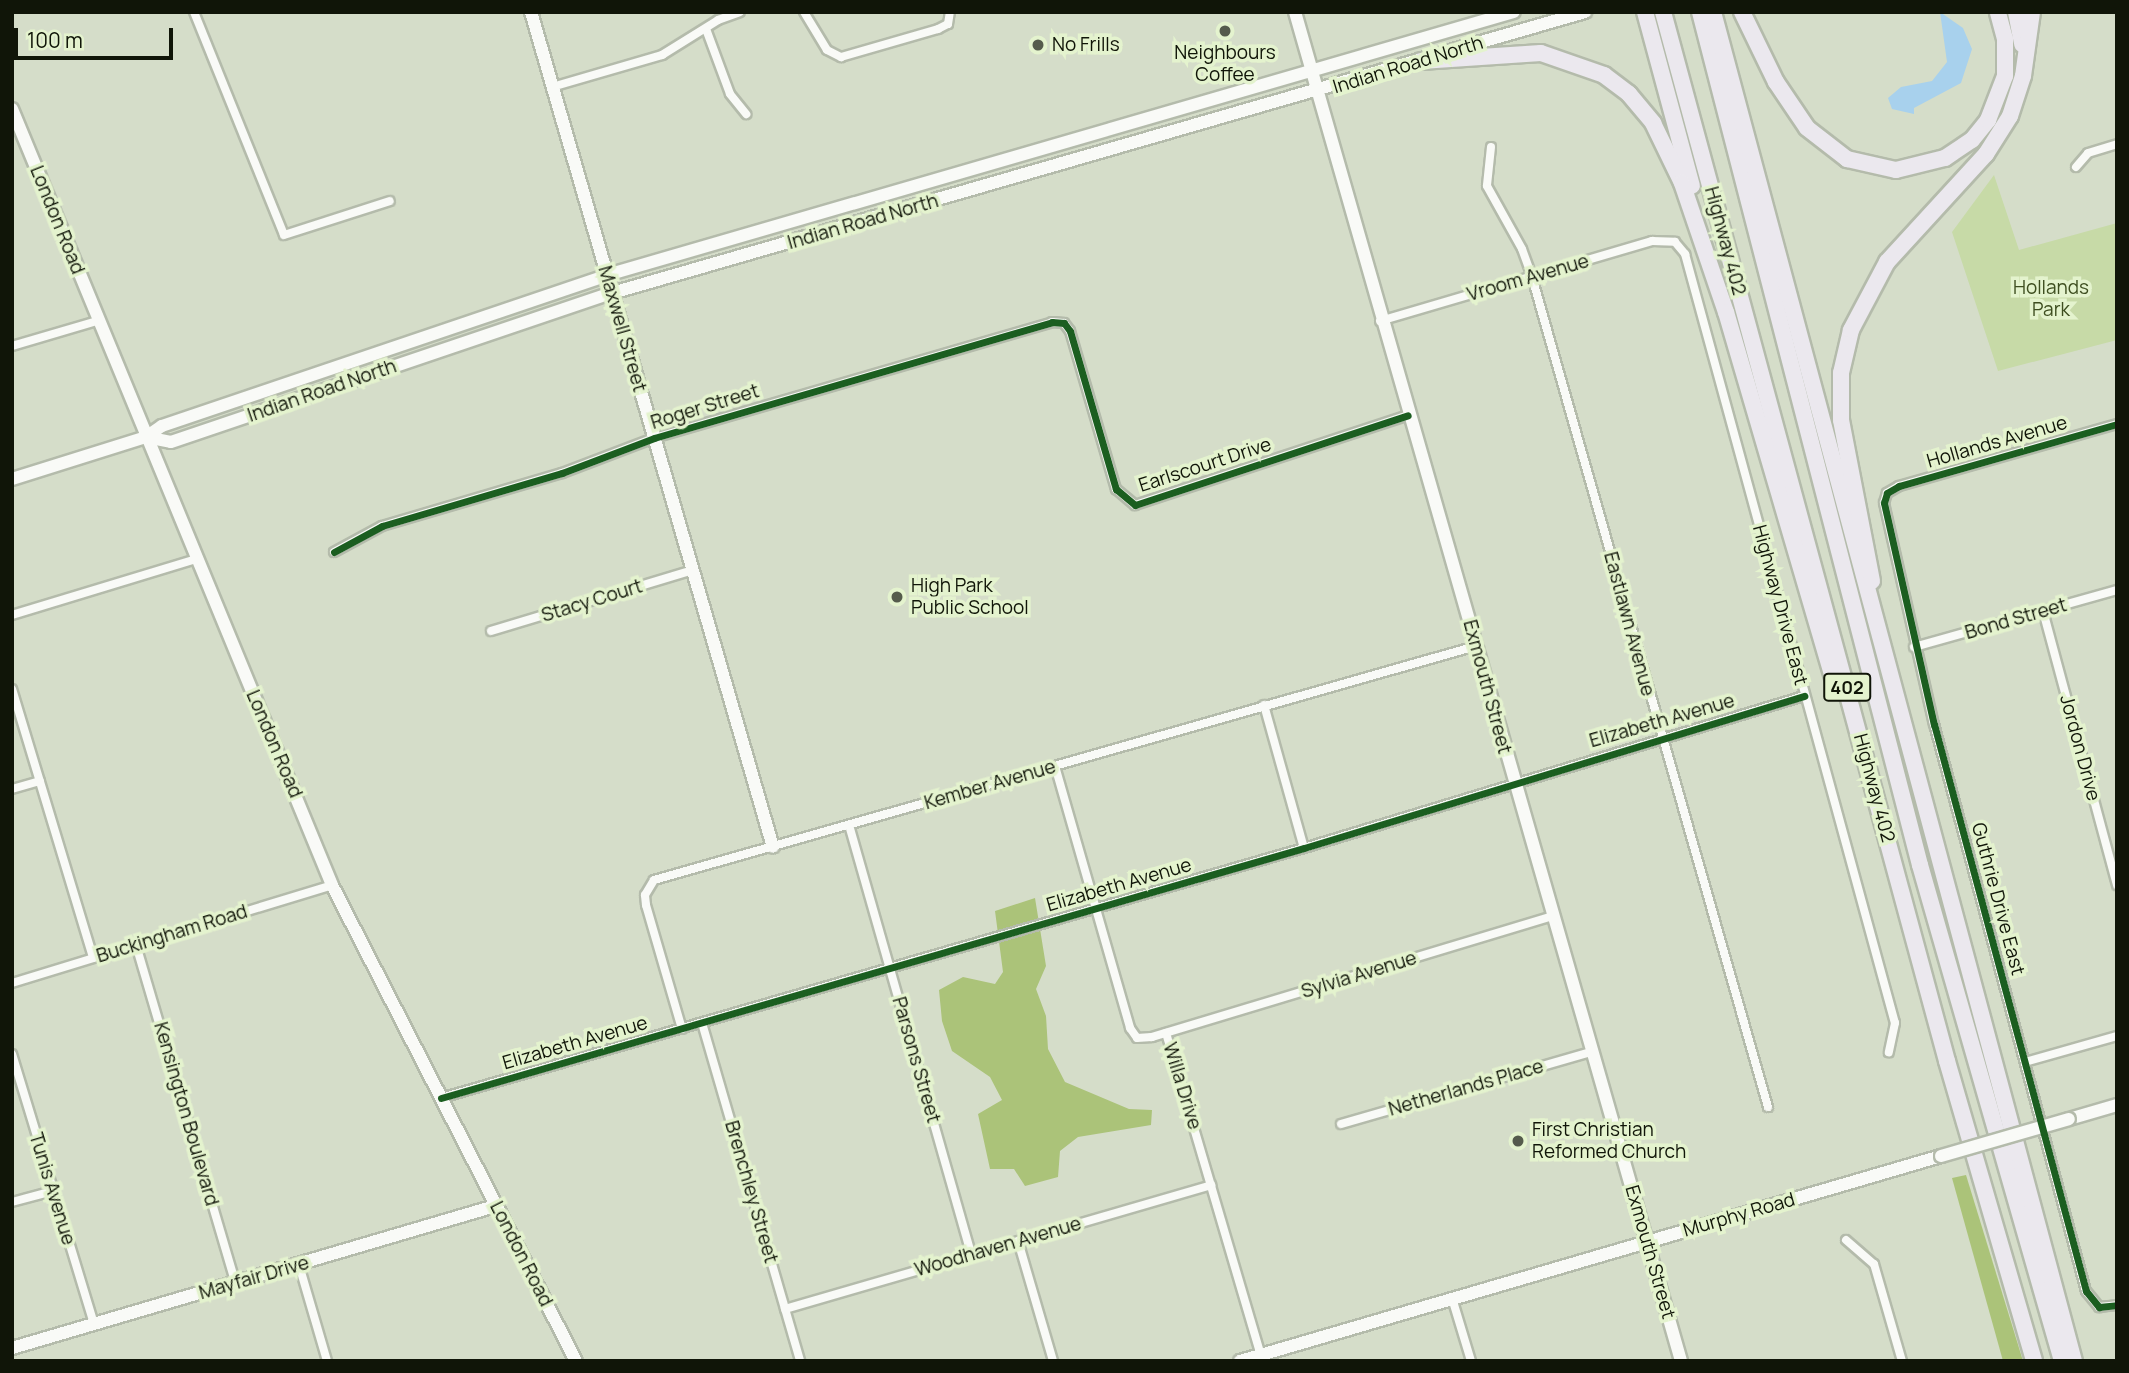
<!DOCTYPE html>
<style>
body{margin:0}
#map{position:relative;width:2129px;height:1373px;overflow:hidden;background:#d5ddc9;font-family:Manrope,sans-serif}
div>[style]{position:absolute}
.green>*{inset:0;background:#c7daa7}
.forest>*{inset:0;background:#abc379}
.water>*{inset:0;background:#a8d1ed}
.roads{filter:drop-shadow(2px 0 #b4bbab) drop-shadow(-2px 0 #b4bbab) drop-shadow(0 2px #b4bbab) drop-shadow(0 -2px #b4bbab)}
.street>*{height:8px;margin:-4px;padding:0 4px;transform-origin:4px;border-radius:4px;background:#f9faf7}
.secondary>*{height:12px;margin:-6px;padding:0 6px;transform-origin:6px;border-radius:6px;background:#f9faf7}
.highway>*{height:16px;margin:-8px;padding:0 8px;transform-origin:8px;border-radius:8px;background:#ebe8ee}
.bridges{filter:drop-shadow(2px 0 #b4bbab) drop-shadow(-2px 0 #b4bbab) drop-shadow(0 2px #b4bbab) drop-shadow(0 -2px #b4bbab)}
.secondary-bridge>*{height:12px;margin:-6px;padding:0 6px;transform-origin:6px;border-radius:6px;background:#f9faf7}
.cycleway>*{height:7px;margin:-3.5px;padding:0 3.5px;transform-origin:3.5px;border-radius:3.5px;background:#1b5e20}
.dots>*{width:19px;height:19px;translate:-50% -50%;box-sizing:border-box;border:4px solid #e4f3ce;border-radius:50%}
span{translate:-50% -50%;white-space:nowrap;text-align:center;line-height:1.15;-webkit-text-stroke:7px #e4f3ce;paint-order:stroke}
.shield-label span{padding:2px 5px;background:#e4f3ce;border:2px solid;border-radius:5px;-webkit-text-stroke-width:0}
.shield-label{font-size:18px;color:#101508;font-weight:700}
.poi-label{font-size:19px;color:#101508}
.left{translate:0 -50%;text-align:left}
.street-label{font-size:19px;color:#101508}
.park-label{font-size:19px;color:#3e4e20}
.frame{position:absolute;inset:0;border:14px solid #101508;pointer-events:none}
.scale{position:absolute;left:14px;top:28px;width:159px;height:32px;box-sizing:border-box;border:4px solid #101508;border-top:0;padding-left:9px;font-size:21px;line-height:24px;white-space:nowrap;color:#101508;-webkit-text-stroke:5px #e4f3ce;paint-order:stroke}
</style>
<div id="map">
<div class="green">
<i style="clip-path:polygon(1994px 175px,2019px 250px,2117px 223px,2117px 340px,1998px 371px,1952px 232px)"></i>
</div>
<div class="forest">
<i style="clip-path:polygon(1035px 898px,1046px 966px,1036px 989px,1046px 1016px,1048px 1049px,1065px 1082px,1129px 1109px,1152px 1110px,1151px 1125px,1078px 1137px,1060px 1151px,1058px 1177px,1025px 1186px,1014px 1169px,990px 1169px,978px 1114px,1002px 1100px,990px 1077px,952px 1051px,942px 1021px,939px 990px,963px 977px,995px 984px,1003px 972px,995px 911px)"></i>
<i style="clip-path:polygon(1966px 1175px,2023px 1361px,2003px 1361px,1952px 1178px)"></i>
</div>
<div class="water">
<i style="clip-path:polygon(1940px 12px,1963px 28px,1972px 49px,1961px 83px,1914px 108px,1914px 114px,1892px 109px,1888px 98px,1901px 87px,1932px 81px,1947px 62px)"></i>
</div>
<div class="roads">
<div class="street">
<i style="left:194px;top:12px;width:240px;rotate:68deg"></i>
<i style="left:284px;top:235px;width:111px;rotate:-17.8deg"></i>
<i style="left:804px;top:12px;width:44px;rotate:58.8deg"></i>
<i style="left:827px;top:50px;width:16px;rotate:27deg"></i>
<i style="left:841px;top:57px;width:101px;rotate:-16.1deg"></i>
<i style="left:938px;top:29px;width:11px;rotate:-27deg"></i>
<i style="left:948px;top:24px;width:12px;rotate:-81deg"></i>
<i style="left:706px;top:29px;width:69px;rotate:69.7deg"></i>
<i style="left:730px;top:94px;width:26px;rotate:51deg"></i>
<i style="left:552px;top:87px;width:115px;rotate:-16.2deg"></i>
<i style="left:662px;top:55px;width:66px;rotate:-32deg"></i>
<i style="left:718px;top:20px;width:23px;rotate:-20deg"></i>
<i style="left:1491px;top:147px;width:39px;rotate:96deg"></i>
<i style="left:1487px;top:186px;width:72px;rotate:60.9deg"></i>
<i style="left:1522px;top:249px;width:30px;rotate:70deg"></i>
<i style="left:1532px;top:277px;width:863px;rotate:74.13deg"></i>
<i style="left:2076px;top:167px;width:18px;rotate:-49deg"></i>
<i style="left:2088px;top:153px;width:30px;rotate:-17deg"></i>
<i style="left:1380px;top:321px;width:284px;rotate:-16.4deg"></i>
<i style="left:1652px;top:241px;width:23px;rotate:2deg"></i>
<i style="left:1675px;top:242px;width:16px;rotate:50deg"></i>
<i style="left:1685px;top:254px;width:797px;rotate:74.73deg"></i>
<i style="left:1895px;top:1023px;width:30px;rotate:102deg"></i>
<i style="left:12px;top:346px;width:89px;rotate:-16.4deg"></i>
<i style="left:2117px;top:424px;width:227px;rotate:164.1deg"></i>
<i style="left:1899px;top:486px;width:14px;rotate:150deg"></i>
<i style="left:1887px;top:493px;width:10px;rotate:107deg"></i>
<i style="left:1884px;top:503px;width:227px;rotate:77.3deg"></i>
<i style="left:1934px;top:724px;width:587px;rotate:74.99deg"></i>
<i style="left:2086px;top:1291px;width:21px;rotate:51deg"></i>
<i style="left:2099px;top:1307px;width:18px;rotate:-6deg"></i>
<i style="left:334px;top:552px;width:55px;rotate:-28.4deg"></i>
<i style="left:382px;top:526px;width:188px;rotate:-16.4deg"></i>
<i style="left:562px;top:473px;width:98px;rotate:-20.8deg"></i>
<i style="left:654px;top:438px;width:415px;rotate:-16.2deg"></i>
<i style="left:1052px;top:322px;width:12px;rotate:5deg"></i>
<i style="left:1064px;top:323px;width:10px;rotate:53deg"></i>
<i style="left:1070px;top:331px;width:165px;rotate:73.8deg"></i>
<i style="left:1116px;top:489px;width:25px;rotate:40deg"></i>
<i style="left:1135px;top:505px;width:287px;rotate:-18.2deg"></i>
<i style="left:2043px;top:611px;width:284px;rotate:74.9deg"></i>
<i style="left:12px;top:615px;width:192px;rotate:-16.9deg"></i>
<i style="left:491px;top:631px;width:211px;rotate:-16.8deg"></i>
<i style="left:1914px;top:647px;width:211px;rotate:-15.7deg"></i>
<i style="left:12px;top:689px;width:281px;rotate:73.2deg"></i>
<i style="left:1264px;top:705px;width:148px;rotate:74.4deg"></i>
<i style="left:1055px;top:766px;width:273px;rotate:74deg"></i>
<i style="left:1130px;top:1028px;width:12px;rotate:55deg"></i>
<i style="left:1137px;top:1038px;width:15px;rotate:-4deg"></i>
<i style="left:1152px;top:1037px;width:419px;rotate:-16.8deg"></i>
<i style="left:12px;top:789px;width:29px;rotate:-16deg"></i>
<i style="left:849px;top:825px;width:446px;rotate:74.1deg"></i>
<i style="left:136px;top:945px;width:353px;rotate:73.6deg"></i>
<i style="left:12px;top:983px;width:335px;rotate:-17deg"></i>
<i style="left:702px;top:1023px;width:352px;rotate:73.8deg"></i>
<i style="left:682px;top:1029px;width:129px;rotate:-106.2deg"></i>
<i style="left:646px;top:905px;width:10px;rotate:-96deg"></i>
<i style="left:645px;top:895px;width:17px;rotate:-59deg"></i>
<i style="left:654px;top:880px;width:855px;rotate:-15.89deg"></i>
<i style="left:1166px;top:1033px;width:340px;rotate:73.6deg"></i>
<i style="left:12px;top:1054px;width:282px;rotate:73.1deg"></i>
<i style="left:2025px;top:1062px;width:96px;rotate:-15.8deg"></i>
<i style="left:441px;top:1098px;width:898px;rotate:-16.16deg"></i>
<i style="left:1304px;top:848px;width:523px;rotate:-16.91deg"></i>
<i style="left:1341px;top:1124px;width:260px;rotate:-16.1deg"></i>
<i style="left:12px;top:1202px;width:42px;rotate:-15deg"></i>
<i style="left:1846px;top:1240px;width:37px;rotate:41deg"></i>
<i style="left:1874px;top:1264px;width:101px;rotate:73.9deg"></i>
<i style="left:1018px;top:1241px;width:125px;rotate:73.7deg"></i>
<i style="left:299px;top:1265px;width:100px;rotate:73.7deg"></i>
<i style="left:1452px;top:1298px;width:66px;rotate:73.2deg"></i>
<i style="left:785px;top:1309px;width:444px;rotate:-16.2deg"></i>
</div>
<div class="secondary">
<i style="left:531px;top:12px;width:869px;rotate:73.84deg"></i>
<i style="left:1295px;top:12px;width:1403px;rotate:74.03deg"></i>
<i style="left:12px;top:109px;width:839px;rotate:67.59deg"></i>
<i style="left:332px;top:885px;width:535px;rotate:62.86deg"></i>
<i style="left:146px;top:437px;width:25px;rotate:11deg"></i>
<i style="left:171px;top:442px;width:465px;rotate:-18.7deg"></i>
<i style="left:612px;top:293px;width:1013px;rotate:-16.11deg"></i>
<i style="left:12px;top:479px;width:140px;rotate:-17.4deg"></i>
<i style="left:146px;top:437px;width:19px;rotate:-35deg"></i>
<i style="left:162px;top:426px;width:470px;rotate:-18.7deg"></i>
<i style="left:607px;top:275px;width:944px;rotate:-16.17deg"></i>
<i style="left:2069px;top:1119px;width:50px;rotate:-16.3deg"></i>
<i style="left:12px;top:1348px;width:503px;rotate:-16.38deg"></i>
<i style="left:1240px;top:1361px;width:730px;rotate:-16.3deg"></i>
</div>
<div class="highway">
<i style="left:1645px;top:12px;width:180px;rotate:74.9deg"></i>
<i style="left:1663px;top:12px;width:1087px;rotate:74.85deg"></i>
<i style="left:1947px;top:1061px;width:312px;rotate:73.8deg"></i>
<i style="left:1700px;top:12px;width:881px;rotate:75.54deg"></i>
<i style="left:1920px;top:865px;width:516px;rotate:74.02deg"></i>
<i style="left:1713px;top:12px;width:1396px;rotate:75.02deg"></i>
<i style="left:1742px;top:12px;width:78px;rotate:64.1deg"></i>
<i style="left:1776px;top:82px;width:55px;rotate:56deg"></i>
<i style="left:1807px;top:128px;width:51px;rotate:37.8deg"></i>
<i style="left:1847px;top:159px;width:50px;rotate:12.7deg"></i>
<i style="left:1896px;top:170px;width:50px;rotate:-13.8deg"></i>
<i style="left:1945px;top:158px;width:32px;rotate:-34deg"></i>
<i style="left:1972px;top:140px;width:26px;rotate:-51deg"></i>
<i style="left:1988px;top:120px;width:47px;rotate:-68.9deg"></i>
<i style="left:2005px;top:76px;width:37px;rotate:-90deg"></i>
<i style="left:2005px;top:39px;width:28px;rotate:-105deg"></i>
<i style="left:2016px;top:12px;width:33px;rotate:79deg"></i>
<i style="left:1421px;top:61px;width:120px;rotate:-3.8deg"></i>
<i style="left:1541px;top:53px;width:67px;rotate:19.2deg"></i>
<i style="left:1604px;top:75px;width:31px;rotate:37deg"></i>
<i style="left:1629px;top:94px;width:38px;rotate:50deg"></i>
<i style="left:1653px;top:123px;width:67px;rotate:64.2deg"></i>
<i style="left:1682px;top:183px;width:136px;rotate:71.2deg"></i>
<i style="left:1726px;top:312px;width:389px;rotate:73.7deg"></i>
<i style="left:1872px;top:581px;width:164px;rotate:-100.9deg"></i>
<i style="left:1841px;top:420px;width:47px;rotate:-90deg"></i>
<i style="left:1841px;top:373px;width:44px;rotate:-76.9deg"></i>
<i style="left:1851px;top:330px;width:77px;rotate:-62.1deg"></i>
<i style="left:1887px;top:262px;width:147px;rotate:-47.5deg"></i>
<i style="left:1986px;top:154px;width:45px;rotate:-57.7deg"></i>
<i style="left:2010px;top:116px;width:42px;rotate:-72deg"></i>
<i style="left:2023px;top:76px;width:65px;rotate:-82deg"></i>
</div>
</div>
<div class="bridges">
<div class="secondary-bridge">
<i style="left:1941px;top:1156px;width:133px;rotate:-16.1deg"></i>
</div>
</div>
<div class="cycleway">
<i style="left:2117px;top:424px;width:227px;rotate:164.1deg"></i>
<i style="left:1899px;top:486px;width:14px;rotate:150deg"></i>
<i style="left:1887px;top:493px;width:10px;rotate:107deg"></i>
<i style="left:1884px;top:503px;width:227px;rotate:77.3deg"></i>
<i style="left:1934px;top:724px;width:587px;rotate:74.99deg"></i>
<i style="left:2086px;top:1291px;width:21px;rotate:51deg"></i>
<i style="left:2099px;top:1307px;width:18px;rotate:-6deg"></i>
<i style="left:334px;top:552px;width:55px;rotate:-28.4deg"></i>
<i style="left:382px;top:526px;width:188px;rotate:-16.4deg"></i>
<i style="left:562px;top:473px;width:98px;rotate:-20.8deg"></i>
<i style="left:654px;top:438px;width:415px;rotate:-16.2deg"></i>
<i style="left:1052px;top:322px;width:12px;rotate:5deg"></i>
<i style="left:1064px;top:323px;width:10px;rotate:53deg"></i>
<i style="left:1070px;top:331px;width:165px;rotate:73.8deg"></i>
<i style="left:1116px;top:489px;width:25px;rotate:40deg"></i>
<i style="left:1135px;top:505px;width:287px;rotate:-18.2deg"></i>
<i style="left:441px;top:1098px;width:898px;rotate:-16.16deg"></i>
<i style="left:1304px;top:848px;width:523px;rotate:-16.91deg"></i>
</div>
<div class="dots">
<i style="left:1225px;top:31px;background:#555b4c"></i>
<i style="left:1038px;top:45px;background:#555b4c"></i>
<i style="left:897px;top:597px;background:#555b4c"></i>
<i style="left:1518px;top:1141px;background:#555b4c"></i>
</div>
<div class="shield-label">
<span style="left:1847px;top:687px">402</span>
</div>
<div class="poi-label">
<span class="left" style="left:1052px;top:45px">No Frills</span>
<span style="left:1225px;top:64px">Neighbours<br>Coffee</span>
<span class="left" style="left:911px;top:597px">High Park<br>Public School</span>
<span class="left" style="left:1532px;top:1141px">First Christian<br>Reformed Church</span>
</div>
<div class="street-label">
<span style="left:1408px;top:65px;rotate:-17deg">Indian Road North</span>
<span style="left:57px;top:220px;rotate:68deg">London Road</span>
<span style="left:863px;top:222px;rotate:-16deg">Indian Road North</span>
<span style="left:1725px;top:241px;rotate:75deg">Highway 402</span>
<span style="left:1528px;top:278px;rotate:-16deg">Vroom Avenue</span>
<span style="left:622px;top:329px;rotate:74deg">Maxwell Street</span>
<span style="left:322px;top:391px;rotate:-19deg">Indian Road North</span>
<span style="left:705px;top:407px;rotate:-17deg">Roger Street</span>
<span style="left:1997px;top:442px;rotate:-16deg">Hollands Avenue</span>
<span style="left:1205px;top:465px;rotate:-18deg">Earlscourt Drive</span>
<span style="left:592px;top:601px;rotate:-17deg">Stacy Court</span>
<span style="left:1780px;top:605px;rotate:75deg">Highway Drive East</span>
<span style="left:2016px;top:619px;rotate:-16deg">Bond Street</span>
<span style="left:1629px;top:624px;rotate:75deg">Eastlawn Avenue</span>
<span style="left:1487px;top:687px;rotate:75deg">Exmouth Street</span>
<span style="left:1662px;top:721px;rotate:-16deg">Elizabeth Avenue</span>
<span style="left:274px;top:744px;rotate:67deg">London Road</span>
<span style="left:2080px;top:748px;rotate:75deg">Jordon Drive</span>
<span style="left:990px;top:785px;rotate:-16deg">Kember Avenue</span>
<span style="left:1874px;top:788px;rotate:75deg">Highway 402</span>
<span style="left:1119px;top:885px;rotate:-16deg">Elizabeth Avenue</span>
<span style="left:1998px;top:899px;rotate:75deg">Guthrie Drive East</span>
<span style="left:172px;top:934px;rotate:-17deg">Buckingham Road</span>
<span style="left:1359px;top:975px;rotate:-17deg">Sylvia Avenue</span>
<span style="left:575px;top:1043px;rotate:-16deg">Elizabeth Avenue</span>
<span style="left:916px;top:1060px;rotate:74deg">Parsons Street</span>
<span style="left:1182px;top:1086px;rotate:73deg">Willa Drive</span>
<span style="left:1466px;top:1088px;rotate:-16deg">Netherlands Place</span>
<span style="left:186px;top:1114px;rotate:74deg">Kensington Boulevard</span>
<span style="left:52px;top:1189px;rotate:73deg">Tunis Avenue</span>
<span style="left:751px;top:1192px;rotate:74deg">Brenchley Street</span>
<span style="left:1739px;top:1215px;rotate:-16deg">Murphy Road</span>
<span style="left:998px;top:1247px;rotate:-16deg">Woodhaven Avenue</span>
<span style="left:1650px;top:1252px;rotate:74deg">Exmouth Street</span>
<span style="left:521px;top:1254px;rotate:63deg">London Road</span>
<span style="left:254px;top:1278px;rotate:-16deg">Mayfair Drive</span>
</div>
<div class="park-label">
<span style="left:2051px;top:299px">Hollands<br>Park</span>
</div>
<div class="frame"></div>
<div class="scale">100 m</div>
</div>
